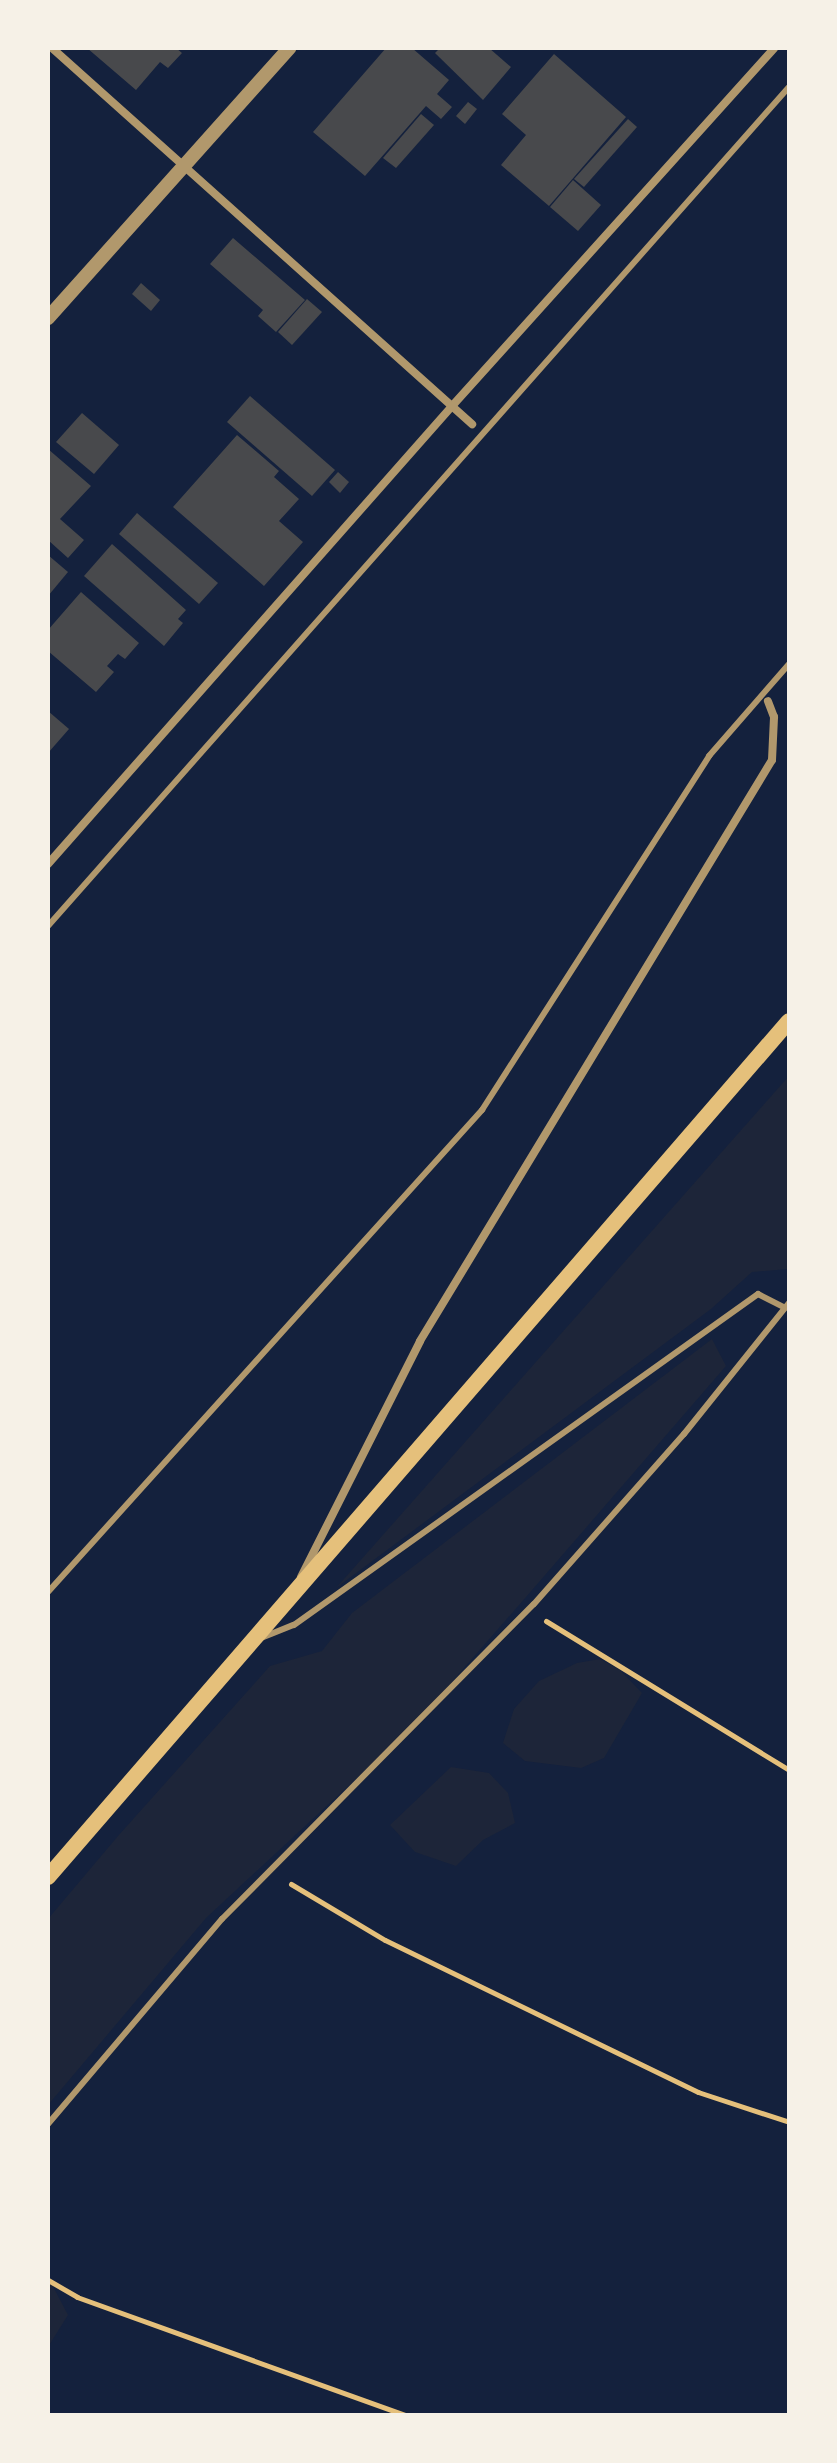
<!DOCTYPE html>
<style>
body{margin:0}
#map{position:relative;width:837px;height:2463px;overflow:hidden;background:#14213d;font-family:"Playfair Display",serif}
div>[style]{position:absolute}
.green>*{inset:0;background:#1d2539}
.building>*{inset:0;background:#48494c}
.path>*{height:5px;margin:-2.5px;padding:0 2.5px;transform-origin:2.5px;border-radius:2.5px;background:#e5c07b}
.service>*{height:6px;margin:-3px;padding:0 3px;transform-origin:3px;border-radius:3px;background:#b1986c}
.minor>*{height:8px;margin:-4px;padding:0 4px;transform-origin:4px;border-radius:4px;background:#b1986c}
.tertiary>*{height:14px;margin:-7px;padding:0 7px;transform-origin:7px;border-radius:7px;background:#b1986c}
.secondary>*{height:16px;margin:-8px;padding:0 8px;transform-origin:8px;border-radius:8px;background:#e5c07b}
span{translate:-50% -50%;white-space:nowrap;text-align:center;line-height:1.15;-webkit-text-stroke:8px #f6f1e7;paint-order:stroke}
.frame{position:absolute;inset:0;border:50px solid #f6f1e7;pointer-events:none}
</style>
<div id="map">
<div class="green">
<i style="clip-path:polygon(789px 1076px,788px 1269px,752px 1272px,711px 1309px,336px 1588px)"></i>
<i style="clip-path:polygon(712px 1339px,726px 1366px,533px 1589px,416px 1723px,206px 1918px,48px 2105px,48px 1919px,118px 1836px,270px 1666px,322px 1651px,352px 1613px)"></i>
<i style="clip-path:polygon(600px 1659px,620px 1670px,642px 1693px,604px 1758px,581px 1768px,525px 1761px,503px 1743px,514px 1709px,539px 1681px,577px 1663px)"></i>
<i style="clip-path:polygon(451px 1767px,489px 1773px,508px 1793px,515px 1823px,483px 1840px,456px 1866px,415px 1852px,390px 1825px)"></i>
<i style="clip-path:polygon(48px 2277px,68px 2315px,48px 2347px)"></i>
</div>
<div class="building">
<i style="clip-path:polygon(87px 48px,176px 48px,182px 53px,168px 68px,160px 62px,136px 90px)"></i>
<i style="clip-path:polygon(386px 48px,412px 48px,449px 80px,437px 94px,452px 107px,441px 119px,426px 106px,365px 176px,313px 132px)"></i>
<i style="clip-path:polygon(440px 48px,489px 48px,511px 67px,483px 100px,435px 53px)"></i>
<i style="clip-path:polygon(554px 54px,626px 117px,549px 206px,501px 165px,526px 135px,502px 114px)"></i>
<i style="clip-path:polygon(468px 102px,477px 109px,465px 124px,456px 116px)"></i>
<i style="clip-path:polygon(421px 114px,434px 125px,396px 168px,383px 158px)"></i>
<i style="clip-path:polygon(628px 119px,637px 127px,584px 187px,574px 179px)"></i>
<i style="clip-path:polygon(573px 180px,601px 205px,578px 231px,550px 207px)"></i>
<i style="clip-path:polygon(233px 238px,305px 300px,276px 332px,258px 316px,263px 310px,210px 264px)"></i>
<i style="clip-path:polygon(141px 283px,160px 300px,151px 311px,132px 294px)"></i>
<i style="clip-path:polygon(307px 299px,322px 312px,292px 345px,278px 332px)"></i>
<i style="clip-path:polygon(250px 396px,335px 470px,312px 496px,227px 422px)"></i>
<i style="clip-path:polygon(82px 413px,119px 445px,94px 474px,56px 442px)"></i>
<i style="clip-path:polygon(237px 435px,279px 471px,274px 477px,299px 499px,279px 521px,303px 542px,264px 586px,173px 507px)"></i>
<i style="clip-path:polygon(48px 449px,91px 486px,60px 519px,84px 540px,68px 558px,48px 540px)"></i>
<i style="clip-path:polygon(338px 472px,349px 482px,340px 493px,329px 482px)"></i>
<i style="clip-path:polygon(137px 513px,218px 583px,199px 604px,119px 534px)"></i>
<i style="clip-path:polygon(112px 544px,186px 610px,178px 619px,183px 623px,164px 646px,84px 576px)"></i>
<i style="clip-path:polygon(48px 555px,68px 572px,48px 596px)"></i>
<i style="clip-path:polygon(81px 592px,139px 643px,125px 659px,118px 654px,107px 666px,114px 672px,96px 692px,48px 651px,48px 630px)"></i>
<i style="clip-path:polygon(48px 711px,69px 729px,48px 753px)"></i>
</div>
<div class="path">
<i style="left:546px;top:1621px;width:285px;rotate:31.5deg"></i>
<i style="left:291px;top:1884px;width:109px;rotate:30.8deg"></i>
<i style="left:385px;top:1940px;width:348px;rotate:25.9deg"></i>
<i style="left:698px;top:2092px;width:96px;rotate:18.2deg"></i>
<i style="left:48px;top:2280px;width:34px;rotate:30deg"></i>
<i style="left:77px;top:2297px;width:349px;rotate:19.8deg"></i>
</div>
<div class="service">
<i style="left:48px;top:926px;width:1119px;rotate:-48.55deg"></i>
<i style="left:48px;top:1592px;width:649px;rotate:-48deg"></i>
<i style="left:482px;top:1110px;width:421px;rotate:-57.3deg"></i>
<i style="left:709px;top:756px;width:122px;rotate:-49deg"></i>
<i style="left:261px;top:1638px;width:35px;rotate:-22deg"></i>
<i style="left:294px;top:1625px;width:570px;rotate:-35.5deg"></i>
<i style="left:758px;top:1294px;width:30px;rotate:27deg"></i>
<i style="left:48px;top:2124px;width:269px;rotate:-49.7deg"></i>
<i style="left:222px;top:1919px;width:443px;rotate:-45.3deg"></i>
<i style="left:534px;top:1604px;width:227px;rotate:-48.6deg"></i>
<i style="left:684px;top:1434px;width:168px;rotate:-51.3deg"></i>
</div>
<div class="minor">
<i style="left:52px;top:48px;width:564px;rotate:41.84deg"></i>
<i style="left:48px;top:864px;width:612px;rotate:-48.58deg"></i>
<i style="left:453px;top:405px;width:480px;rotate:-48deg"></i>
<i style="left:301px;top:1577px;width:264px;rotate:-63.2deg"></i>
<i style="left:420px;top:1341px;width:679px;rotate:-58.79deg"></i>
<i style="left:772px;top:760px;width:43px;rotate:-87.3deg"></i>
<i style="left:774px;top:717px;width:17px;rotate:-111deg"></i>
</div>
<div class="tertiary">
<i style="left:48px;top:318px;width:362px;rotate:-48.2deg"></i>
</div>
<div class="secondary">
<i style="left:48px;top:1877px;width:1132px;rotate:-49.12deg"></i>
</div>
<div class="frame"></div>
</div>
